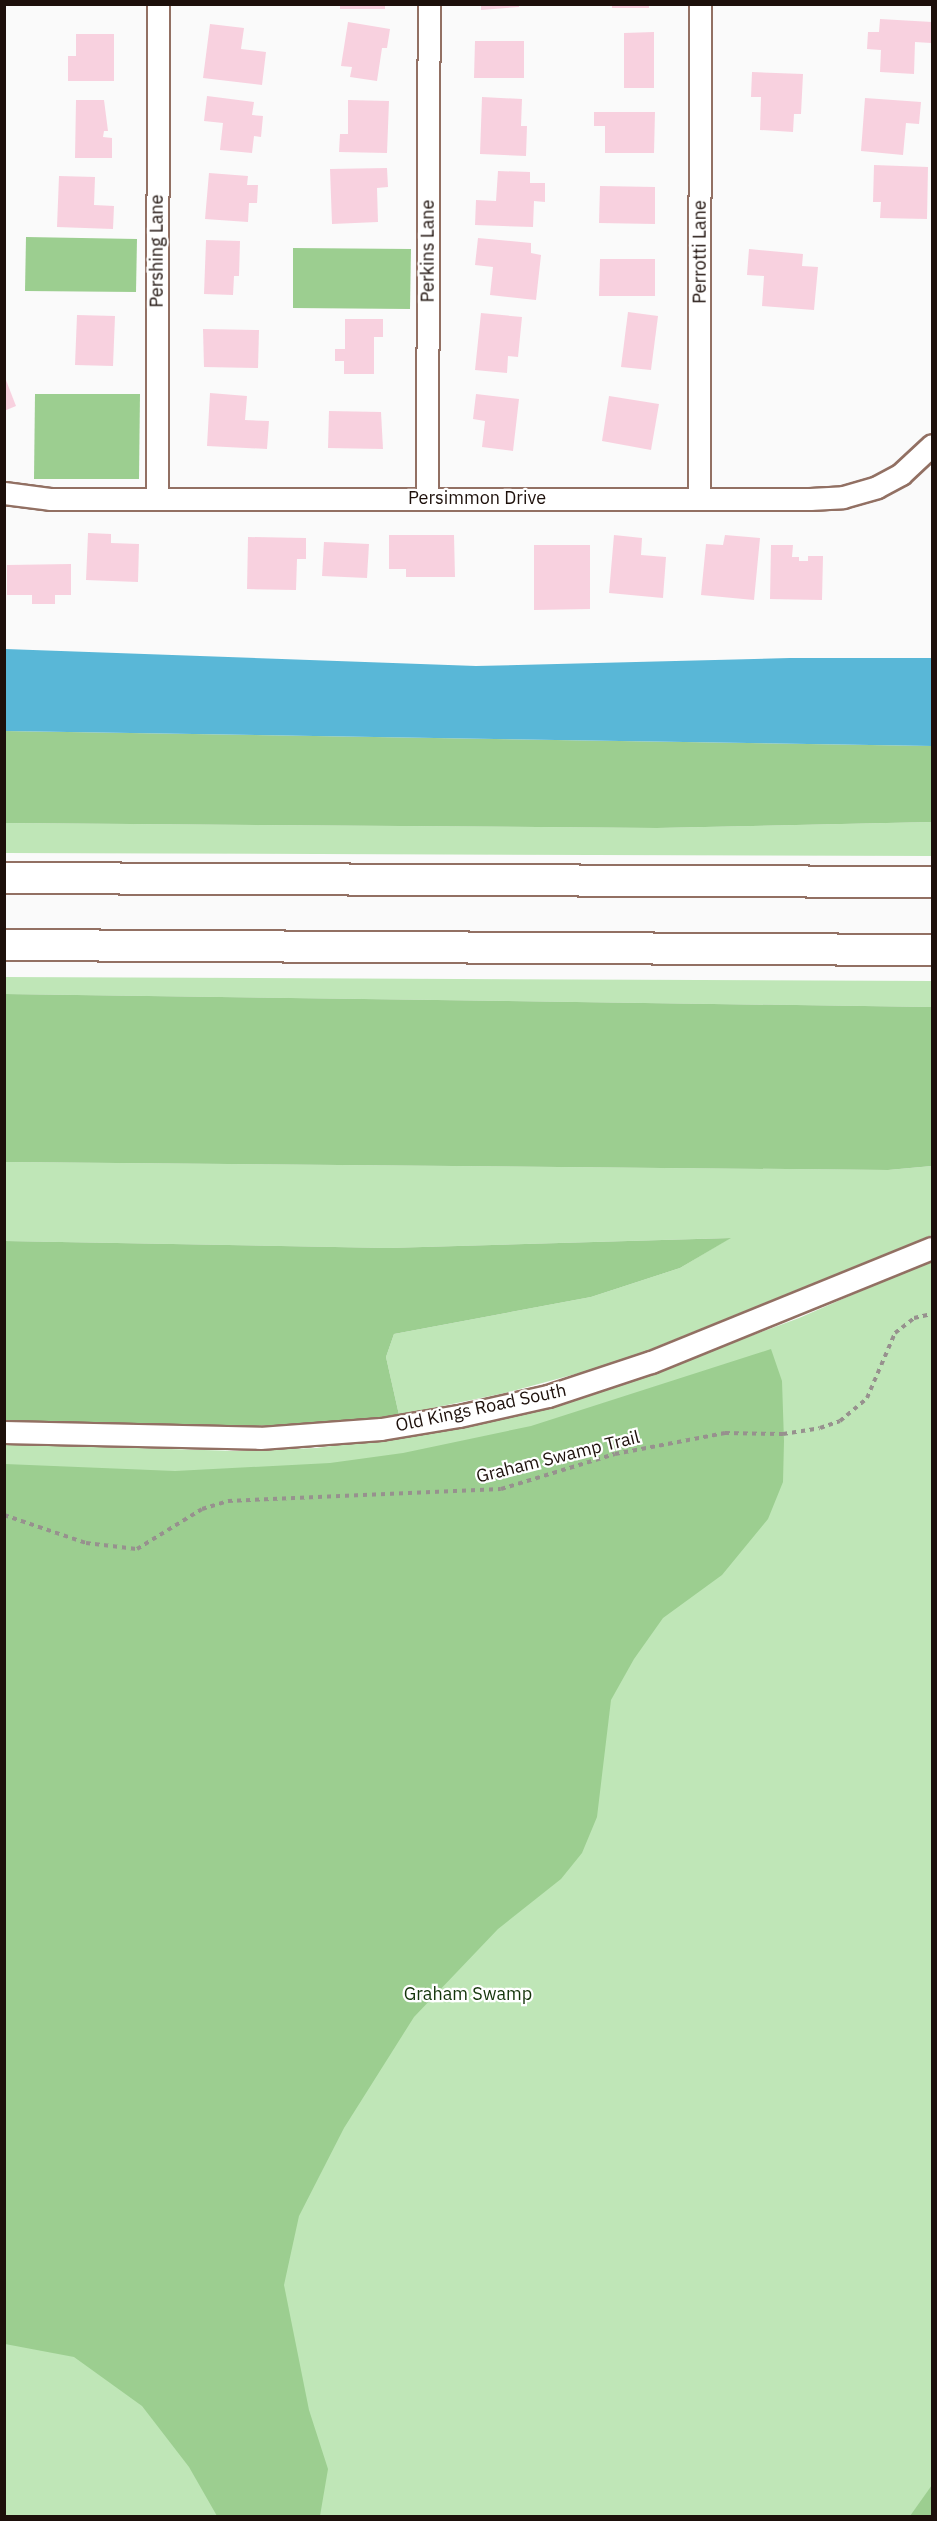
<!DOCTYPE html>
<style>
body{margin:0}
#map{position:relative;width:937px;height:2521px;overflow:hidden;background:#fafafa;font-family:"IBM Plex Sans",sans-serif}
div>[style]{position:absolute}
.green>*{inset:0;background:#bfe6b7}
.forest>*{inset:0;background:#9cce90}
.water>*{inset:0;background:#59b7d7}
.building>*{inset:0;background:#f8d1df}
.path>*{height:4px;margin-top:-2px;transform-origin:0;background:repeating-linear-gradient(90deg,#97918e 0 4.5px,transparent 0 9px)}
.roads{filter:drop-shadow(2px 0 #927063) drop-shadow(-2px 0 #927063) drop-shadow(0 2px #927063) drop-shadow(0 -2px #927063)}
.minor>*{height:21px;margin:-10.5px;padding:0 10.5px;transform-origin:10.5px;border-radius:10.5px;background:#fff}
.highway>*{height:30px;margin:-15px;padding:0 15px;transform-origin:15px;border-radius:15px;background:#fff}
span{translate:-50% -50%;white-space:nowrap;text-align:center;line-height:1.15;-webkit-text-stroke:4.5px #fff;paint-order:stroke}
.street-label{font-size:18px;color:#1d100b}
.park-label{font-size:18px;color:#13340a}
.frame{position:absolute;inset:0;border:6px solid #1d100b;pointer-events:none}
</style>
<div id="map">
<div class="green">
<i style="clip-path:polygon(932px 822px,932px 856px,5px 853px,4px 823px,657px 828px)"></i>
<i style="clip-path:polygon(5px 977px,932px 981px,932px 1007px,5px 994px)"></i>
<i style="clip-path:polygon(5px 1162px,888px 1170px,932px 1166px,932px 1235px,651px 1349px,583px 1372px,505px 1393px,399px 1415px,386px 1357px,394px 1334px,591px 1297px,680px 1268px,730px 1238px,388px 1248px,5px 1241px)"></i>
<i style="clip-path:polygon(932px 1260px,932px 2516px,5px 2516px,5px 1444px,237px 1451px,316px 1448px,436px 1433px,597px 1393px,799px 1318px)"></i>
</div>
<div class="forest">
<i style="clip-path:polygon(26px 237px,137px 239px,136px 292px,25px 291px)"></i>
<i style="clip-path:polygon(293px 248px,411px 249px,410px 309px,293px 308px)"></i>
<i style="clip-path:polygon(35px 394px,140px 394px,139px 479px,34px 479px)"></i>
<i style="clip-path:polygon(5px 731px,932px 746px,932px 822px,657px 828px,5px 823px)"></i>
<i style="clip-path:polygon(5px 994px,932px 1007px,932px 1166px,888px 1170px,5px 1162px)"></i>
<i style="clip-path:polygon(731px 1238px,680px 1268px,591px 1297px,394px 1334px,386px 1357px,399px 1415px,325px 1423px,186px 1429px,5px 1421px,5px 1241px,388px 1248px)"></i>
<i style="clip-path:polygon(771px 1349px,782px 1381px,784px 1441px,783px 1482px,768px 1519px,722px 1575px,663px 1618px,634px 1659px,611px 1700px,597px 1817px,582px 1853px,561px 1879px,498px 1929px,414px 2017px,344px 2128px,299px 2216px,284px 2285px,309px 2410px,328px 2469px,320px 2516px,217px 2516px,189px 2467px,142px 2406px,74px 2357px,5px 2344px,5px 1464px,175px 1471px,330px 1463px,403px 1453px,531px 1426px)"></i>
<i style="clip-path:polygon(932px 2485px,932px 2516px,910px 2516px)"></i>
</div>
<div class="water">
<i style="clip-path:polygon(5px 649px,476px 666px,790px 658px,932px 658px,932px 746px,5px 731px)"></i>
</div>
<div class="building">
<i style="clip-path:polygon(340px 4px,385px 4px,385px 9px,340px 9px)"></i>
<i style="clip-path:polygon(612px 4px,649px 4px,649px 8px,612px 8px)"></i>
<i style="clip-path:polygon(481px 5px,519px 5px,519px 7px,481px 10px)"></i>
<i style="clip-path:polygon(880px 19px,932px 22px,931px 43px,915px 42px,914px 74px,880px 72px,881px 50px,867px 49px,868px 32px,879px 32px)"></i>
<i style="clip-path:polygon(348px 22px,390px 29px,387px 48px,382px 48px,377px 81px,350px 77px,352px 67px,341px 66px)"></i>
<i style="clip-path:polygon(210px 24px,244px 28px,241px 49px,266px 52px,262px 85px,203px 78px)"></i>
<i style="clip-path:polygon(654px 32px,654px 88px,624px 88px,624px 33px)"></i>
<i style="clip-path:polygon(76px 34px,114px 34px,114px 81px,68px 81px,68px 56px,76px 56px)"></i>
<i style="clip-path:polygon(475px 41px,524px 41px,524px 78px,474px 78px)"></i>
<i style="clip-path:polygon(752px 72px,803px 74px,801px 114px,794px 114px,793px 132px,760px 130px,761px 97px,751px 97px)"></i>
<i style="clip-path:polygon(207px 96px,254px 102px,252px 115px,263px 116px,261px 137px,254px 136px,252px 153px,220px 150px,223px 123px,204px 121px)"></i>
<i style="clip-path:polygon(482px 97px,522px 99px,521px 126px,527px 126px,526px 156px,480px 154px)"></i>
<i style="clip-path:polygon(865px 98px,921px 102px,919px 124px,906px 123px,903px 155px,861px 151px)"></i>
<i style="clip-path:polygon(76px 100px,104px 100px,108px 131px,104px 131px,103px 137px,112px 138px,112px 158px,75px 158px)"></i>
<i style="clip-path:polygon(348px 100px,389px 101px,387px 153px,339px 152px,340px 134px,348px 134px)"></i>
<i style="clip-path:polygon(594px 112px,655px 112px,654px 153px,605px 153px,605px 126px,594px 126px)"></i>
<i style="clip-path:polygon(874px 165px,928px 167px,927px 219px,880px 218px,881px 202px,873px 202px)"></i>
<i style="clip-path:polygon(387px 168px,388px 187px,377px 188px,378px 222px,332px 224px,330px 169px)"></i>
<i style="clip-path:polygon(498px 171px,530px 172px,530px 183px,545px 183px,545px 202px,534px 201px,533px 227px,475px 225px,476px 200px,496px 201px)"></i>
<i style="clip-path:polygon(209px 173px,248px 176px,247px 185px,258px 185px,257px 203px,249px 203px,248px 222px,205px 219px)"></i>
<i style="clip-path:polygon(59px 176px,95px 177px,94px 205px,114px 206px,113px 229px,57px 227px)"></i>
<i style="clip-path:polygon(600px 186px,655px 187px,655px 224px,599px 223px)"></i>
<i style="clip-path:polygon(478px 238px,531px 243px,531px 253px,541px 255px,536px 300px,490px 295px,493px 267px,475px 265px)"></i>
<i style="clip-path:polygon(206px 240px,240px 241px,239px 276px,234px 276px,233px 295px,204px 294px)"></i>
<i style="clip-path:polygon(749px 249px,803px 254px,802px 266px,818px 267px,814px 310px,762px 306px,764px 276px,747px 275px)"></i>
<i style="clip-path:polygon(600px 259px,655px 259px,655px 296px,599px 296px)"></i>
<i style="clip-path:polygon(628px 312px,658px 316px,651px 370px,621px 367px)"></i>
<i style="clip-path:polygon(481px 313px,522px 317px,518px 357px,508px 356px,507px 373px,475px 370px)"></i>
<i style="clip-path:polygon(77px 315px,115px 316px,113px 366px,75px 365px)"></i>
<i style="clip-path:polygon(345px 319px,383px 319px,383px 337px,374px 337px,374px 374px,344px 374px,344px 361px,335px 361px,335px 349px,345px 349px)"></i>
<i style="clip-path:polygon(203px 329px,259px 330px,258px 368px,204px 367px)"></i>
<i style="clip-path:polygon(4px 375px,16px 406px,4px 411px)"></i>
<i style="clip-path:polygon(210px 393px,247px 396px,245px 420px,269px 421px,267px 449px,207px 446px)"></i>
<i style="clip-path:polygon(476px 394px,519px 399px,513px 451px,482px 447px,485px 421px,473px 419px)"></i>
<i style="clip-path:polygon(609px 396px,659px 404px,651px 450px,602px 441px)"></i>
<i style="clip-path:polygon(329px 411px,381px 412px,383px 449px,328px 448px)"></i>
<i style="clip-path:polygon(88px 533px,111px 534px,111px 543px,139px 544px,138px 582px,86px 580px)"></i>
<i style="clip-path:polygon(389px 535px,454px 535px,455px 577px,406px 577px,406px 569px,389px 569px)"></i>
<i style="clip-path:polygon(614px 535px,642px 538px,641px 555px,666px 557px,663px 598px,609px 593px)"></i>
<i style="clip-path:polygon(725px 535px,760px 538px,754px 600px,701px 595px,706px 544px,723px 545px)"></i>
<i style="clip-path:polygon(248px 537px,306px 538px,306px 559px,297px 559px,296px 590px,247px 589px)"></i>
<i style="clip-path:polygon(324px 542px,369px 544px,367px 578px,322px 576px)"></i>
<i style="clip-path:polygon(534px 545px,590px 545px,590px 609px,534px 610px)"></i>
<i style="clip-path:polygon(771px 545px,793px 545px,792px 557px,799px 557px,799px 561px,808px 561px,808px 556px,823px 556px,822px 600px,770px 599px)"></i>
<i style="clip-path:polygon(71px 564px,71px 595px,55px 595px,55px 604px,32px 604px,32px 595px,7px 595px,7px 565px)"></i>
</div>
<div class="path">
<i style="left:4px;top:1515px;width:87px;rotate:18.9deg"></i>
<i style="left:86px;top:1543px;width:51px;rotate:6.7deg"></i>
<i style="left:137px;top:1549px;width:76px;rotate:-31.6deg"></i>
<i style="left:202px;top:1509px;width:27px;rotate:-17deg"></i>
<i style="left:228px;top:1501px;width:273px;rotate:-2.5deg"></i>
<i style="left:501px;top:1489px;width:119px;rotate:-17.1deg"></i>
<i style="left:615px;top:1454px;width:112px;rotate:-10.8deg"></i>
<i style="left:725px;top:1433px;width:58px;rotate:1deg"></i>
<i style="left:783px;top:1434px;width:37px;rotate:-9deg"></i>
<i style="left:820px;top:1428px;width:21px;rotate:-19deg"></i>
<i style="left:840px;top:1421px;width:35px;rotate:-40deg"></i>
<i style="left:867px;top:1398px;width:71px;rotate:-66.7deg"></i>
<i style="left:895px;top:1333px;width:24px;rotate:-38deg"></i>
<i style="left:914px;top:1318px;width:18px;rotate:-13deg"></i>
</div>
<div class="roads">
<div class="minor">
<i style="left:4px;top:493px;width:46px;rotate:7.4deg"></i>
<i style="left:50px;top:499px;width:760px"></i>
<i style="left:810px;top:499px;width:33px;rotate:-3deg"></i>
<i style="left:843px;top:497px;width:35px;rotate:-16deg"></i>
<i style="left:877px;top:487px;width:27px;rotate:-28deg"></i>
<i style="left:901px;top:474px;width:42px;rotate:-43.1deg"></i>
<i style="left:157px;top:497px;width:493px;rotate:-89.9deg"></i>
<i style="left:427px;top:498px;width:494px;rotate:-89.8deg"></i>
<i style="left:699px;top:499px;width:495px;rotate:-89.9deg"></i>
<i style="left:4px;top:1432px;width:256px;rotate:1.3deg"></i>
<i style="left:260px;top:1438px;width:121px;rotate:-4.3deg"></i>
<i style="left:381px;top:1429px;width:79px;rotate:-9.5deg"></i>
<i style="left:459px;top:1416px;width:91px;rotate:-12.7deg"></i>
<i style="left:548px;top:1396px;width:108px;rotate:-18.3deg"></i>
<i style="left:651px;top:1362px;width:303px;rotate:-22.1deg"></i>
</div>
<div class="highway">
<i style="left:4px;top:878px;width:928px;rotate:0.25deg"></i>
<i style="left:4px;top:945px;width:928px;rotate:0.31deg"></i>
</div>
</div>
<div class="street-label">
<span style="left:157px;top:251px;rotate:-90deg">Pershing Lane</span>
<span style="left:428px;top:251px;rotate:-90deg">Perkins Lane</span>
<span style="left:700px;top:252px;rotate:-90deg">Perrotti Lane</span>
<span style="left:477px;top:498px">Persimmon Drive</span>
<span style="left:481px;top:1408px;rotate:-12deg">Old Kings Road South</span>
<span style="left:558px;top:1457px;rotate:-14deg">Graham Swamp Trail</span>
</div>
<div class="park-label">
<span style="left:468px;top:1994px">Graham Swamp</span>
</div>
<div class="frame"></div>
</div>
